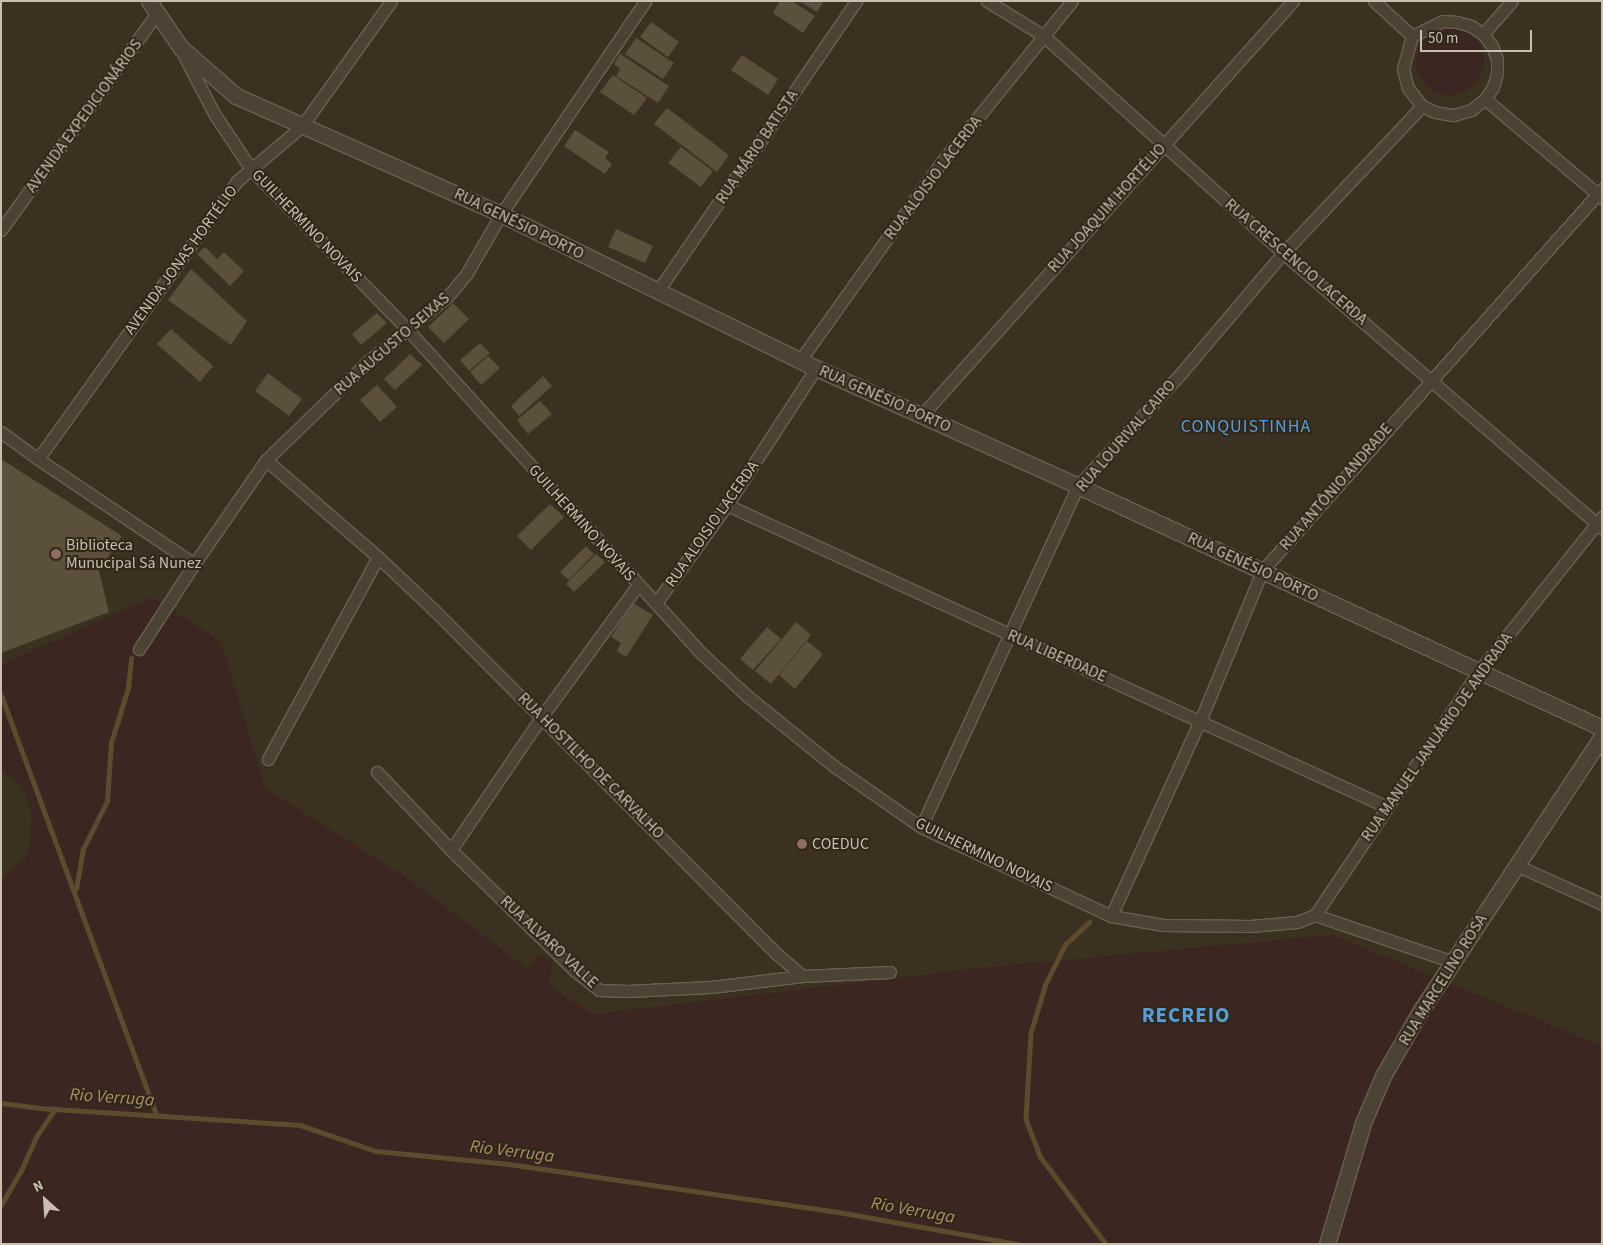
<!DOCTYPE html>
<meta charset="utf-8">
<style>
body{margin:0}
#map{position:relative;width:1603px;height:1245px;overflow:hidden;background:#3b3120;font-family:"Source Sans 3",sans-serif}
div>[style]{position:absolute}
.green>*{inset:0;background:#3c2622}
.round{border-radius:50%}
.stream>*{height:4.5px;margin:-2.25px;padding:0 2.25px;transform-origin:2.25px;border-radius:2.25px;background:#5d4b2d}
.building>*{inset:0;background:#5b503c}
.roads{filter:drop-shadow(1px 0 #696052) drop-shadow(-1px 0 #696052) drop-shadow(0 1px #696052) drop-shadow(0 -1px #696052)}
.minor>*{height:11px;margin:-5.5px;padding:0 5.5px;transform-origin:5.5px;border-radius:5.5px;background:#4c4334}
.tertiary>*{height:15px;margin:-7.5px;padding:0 7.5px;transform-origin:7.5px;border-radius:7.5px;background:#4c4334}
.dots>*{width:14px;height:14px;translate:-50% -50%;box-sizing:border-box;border:2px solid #302719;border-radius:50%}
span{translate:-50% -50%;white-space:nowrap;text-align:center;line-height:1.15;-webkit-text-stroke:4px #302719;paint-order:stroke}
.street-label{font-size:16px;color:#c8bfaf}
.poi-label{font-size:16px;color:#c8bfaf}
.left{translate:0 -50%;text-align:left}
.neighbourhood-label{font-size:18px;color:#579ddb;letter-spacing:1px}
.water-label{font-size:18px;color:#a98e65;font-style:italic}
.district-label{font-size:21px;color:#579ddb;font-weight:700;letter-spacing:1px}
.frame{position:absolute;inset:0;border:2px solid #c8bfaf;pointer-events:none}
.north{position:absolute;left:20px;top:1175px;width:50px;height:50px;-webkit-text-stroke:4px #302719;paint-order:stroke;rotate:334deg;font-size:14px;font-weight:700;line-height:20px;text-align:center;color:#c8bfaf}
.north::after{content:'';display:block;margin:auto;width:18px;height:22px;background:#c8bfaf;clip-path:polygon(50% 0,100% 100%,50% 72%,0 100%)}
.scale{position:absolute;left:1420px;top:30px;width:112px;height:22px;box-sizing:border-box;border:2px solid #c8bfaf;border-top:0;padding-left:6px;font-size:15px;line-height:18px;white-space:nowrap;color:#c8bfaf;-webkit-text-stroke:4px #302719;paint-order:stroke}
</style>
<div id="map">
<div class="green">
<i class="round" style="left:1416px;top:27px;width:68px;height:68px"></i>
<i style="clip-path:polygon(152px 597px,221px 642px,265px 788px,410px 880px,528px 969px,539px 955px,553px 963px,548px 984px,568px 999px,594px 1014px,989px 967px,1333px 935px,1602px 1046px,1602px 1244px,1px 1244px,1px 880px,28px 854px,32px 817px,26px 795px,18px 782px,1px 771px,1px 661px,2px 664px)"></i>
</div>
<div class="stream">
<i style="left:1px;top:694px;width:449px;rotate:69.7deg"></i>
<i style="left:76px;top:889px;width:41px;rotate:-80.1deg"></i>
<i style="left:83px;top:849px;width:54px;rotate:-63.4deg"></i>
<i style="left:107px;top:801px;width:58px;rotate:-86.1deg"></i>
<i style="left:111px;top:743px;width:58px;rotate:-72.8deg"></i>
<i style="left:128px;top:688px;width:30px;rotate:-84deg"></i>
<i style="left:1090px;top:922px;width:33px;rotate:137deg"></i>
<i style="left:1066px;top:944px;width:45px;rotate:116.6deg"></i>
<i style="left:1046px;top:984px;width:51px;rotate:107deg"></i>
<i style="left:1031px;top:1033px;width:86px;rotate:93.3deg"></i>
<i style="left:1026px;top:1119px;width:40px;rotate:69deg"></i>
<i style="left:1040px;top:1156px;width:110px;rotate:53.1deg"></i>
<i style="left:1px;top:1103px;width:38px;rotate:7deg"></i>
<i style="left:39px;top:1108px;width:262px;rotate:3.7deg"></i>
<i style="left:300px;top:1125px;width:80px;rotate:18.9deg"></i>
<i style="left:376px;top:1151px;width:134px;rotate:5.6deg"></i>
<i style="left:509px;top:1164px;width:332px;rotate:8.3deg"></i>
<i style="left:838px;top:1212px;width:183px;rotate:10.1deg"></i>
<i style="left:1px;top:1205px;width:39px;rotate:-60deg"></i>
<i style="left:21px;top:1171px;width:37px;rotate:-66deg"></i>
<i style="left:36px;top:1137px;width:34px;rotate:-56deg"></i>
</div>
<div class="building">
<i style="clip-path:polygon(780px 1px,792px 1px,815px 16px,803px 33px,773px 13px)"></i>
<i style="clip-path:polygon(799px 1px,824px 1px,817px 12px)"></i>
<i style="clip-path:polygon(651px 22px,679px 42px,668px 57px,640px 37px)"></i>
<i style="clip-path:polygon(636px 38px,674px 63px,663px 79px,625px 54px)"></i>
<i style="clip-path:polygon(620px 54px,669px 86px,658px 103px,616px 76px,620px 69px,614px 64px)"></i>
<i style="clip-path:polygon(742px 55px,778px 79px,768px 95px,731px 70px)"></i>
<i style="clip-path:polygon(613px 75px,647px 98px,634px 115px,600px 92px)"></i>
<i style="clip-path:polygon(667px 108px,729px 155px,717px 172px,654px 124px)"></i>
<i style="clip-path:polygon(575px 130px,609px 152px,605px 158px,612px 164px,605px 174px,564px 146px)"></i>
<i style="clip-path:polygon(681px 147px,713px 171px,701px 187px,668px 163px)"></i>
<i style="clip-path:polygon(616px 229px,653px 246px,645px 263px,608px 247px)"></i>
<i style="clip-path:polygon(205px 247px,217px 259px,224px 252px,244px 271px,230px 286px,197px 254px)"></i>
<i style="clip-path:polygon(191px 269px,247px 321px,231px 345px,168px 300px)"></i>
<i style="clip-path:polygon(453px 303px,469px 319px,444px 343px,428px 327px)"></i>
<i style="clip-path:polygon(377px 313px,387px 323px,361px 345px,352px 334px)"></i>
<i style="clip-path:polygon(171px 329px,213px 366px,200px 382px,157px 344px)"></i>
<i style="clip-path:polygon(480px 343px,490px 353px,469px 371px,460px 360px)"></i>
<i style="clip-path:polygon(410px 354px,422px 365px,395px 390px,384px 379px)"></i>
<i style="clip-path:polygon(488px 356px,500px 368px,481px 385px,470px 372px)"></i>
<i style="clip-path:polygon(268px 373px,302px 399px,289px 416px,255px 391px)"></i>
<i style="clip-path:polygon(543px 376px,552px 386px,519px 416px,511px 406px)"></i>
<i style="clip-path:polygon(377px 385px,397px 407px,380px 422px,360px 400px)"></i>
<i style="clip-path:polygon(540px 401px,552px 414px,528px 434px,517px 420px)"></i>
<i style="clip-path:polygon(1px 459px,122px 536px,99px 571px,109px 612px,1px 653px)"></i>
<i style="clip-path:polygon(550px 504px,564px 517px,531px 550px,517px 536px)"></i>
<i style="clip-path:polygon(586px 546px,594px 554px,569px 580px,560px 572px)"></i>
<i style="clip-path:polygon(596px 554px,605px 562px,574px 592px,566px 584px)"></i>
<i style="clip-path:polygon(633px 603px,653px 615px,626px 657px,617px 651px,621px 643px,611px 637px)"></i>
<i style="clip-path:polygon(796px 622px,811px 635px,771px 684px,755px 671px)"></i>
<i style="clip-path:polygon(767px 627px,781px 639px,753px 670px,740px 659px)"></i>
<i style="clip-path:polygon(807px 641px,823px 654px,795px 689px,779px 675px)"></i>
</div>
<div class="roads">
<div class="minor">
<i style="left:987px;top:1px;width:67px;rotate:31.6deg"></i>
<i style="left:1044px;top:36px;width:323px;rotate:42.2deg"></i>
<i style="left:1283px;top:253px;width:421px;rotate:40.8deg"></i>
<i style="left:1374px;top:1px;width:52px;rotate:42.6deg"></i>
<i style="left:1443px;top:21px;width:14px;rotate:4deg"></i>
<i style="left:1457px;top:22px;width:15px;rotate:16deg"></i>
<i style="left:1471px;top:26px;width:14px;rotate:34deg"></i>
<i style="left:1483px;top:34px;width:15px;rotate:53deg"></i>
<i style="left:1492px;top:46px;width:14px;rotate:69deg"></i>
<i style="left:1497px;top:59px;width:14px;rotate:90deg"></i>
<i style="left:1497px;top:73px;width:15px;rotate:106deg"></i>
<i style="left:1493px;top:87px;width:14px;rotate:124deg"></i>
<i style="left:1485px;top:99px;width:18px;rotate:142deg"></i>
<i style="left:1471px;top:110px;width:19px;rotate:164deg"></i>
<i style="left:1453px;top:115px;width:18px;rotate:-171deg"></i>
<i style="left:1435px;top:112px;width:14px;rotate:-155deg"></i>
<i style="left:1422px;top:106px;width:23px;rotate:-128deg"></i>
<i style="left:1408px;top:88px;width:20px;rotate:-105deg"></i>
<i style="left:1403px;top:69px;width:34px;rotate:-75deg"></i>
<i style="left:1412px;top:36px;width:34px;rotate:-26deg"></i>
<i style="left:1483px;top:34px;width:44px;rotate:-48.7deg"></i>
<i style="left:182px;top:52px;width:71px;rotate:62.4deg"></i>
<i style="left:215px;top:115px;width:65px;rotate:56.3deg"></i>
<i style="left:251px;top:169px;width:225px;rotate:45.7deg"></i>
<i style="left:408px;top:330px;width:436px;rotate:47.8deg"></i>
<i style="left:701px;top:653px;width:62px;rotate:43deg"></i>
<i style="left:746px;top:695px;width:114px;rotate:39deg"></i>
<i style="left:835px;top:767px;width:105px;rotate:34.9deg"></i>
<i style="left:921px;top:827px;width:210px;rotate:25.1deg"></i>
<i style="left:1111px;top:916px;width:53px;rotate:9.8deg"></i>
<i style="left:1163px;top:925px;width:87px;rotate:0.7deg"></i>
<i style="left:1250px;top:926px;width:47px;rotate:-4.9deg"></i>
<i style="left:1297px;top:922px;width:19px;rotate:-21deg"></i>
<i style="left:1315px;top:915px;width:146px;rotate:18.8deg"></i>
<i style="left:1485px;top:99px;width:153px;rotate:40.2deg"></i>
<i style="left:1px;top:230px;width:267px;rotate:-54.3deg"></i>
<i style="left:657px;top:292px;width:353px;rotate:-55.6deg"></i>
<i style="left:801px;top:359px;width:239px;rotate:-54.5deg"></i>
<i style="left:940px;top:164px;width:210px;rotate:-51deg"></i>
<i style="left:921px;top:416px;width:557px;rotate:-48.13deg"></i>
<i style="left:1px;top:432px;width:46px;rotate:36.1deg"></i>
<i style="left:38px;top:459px;width:188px;rotate:33.9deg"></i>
<i style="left:38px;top:459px;width:342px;rotate:-54.4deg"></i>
<i style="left:237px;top:181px;width:85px;rotate:-40.2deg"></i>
<i style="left:302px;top:126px;width:153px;rotate:-54.5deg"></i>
<i style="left:266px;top:460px;width:148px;rotate:40.9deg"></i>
<i style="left:378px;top:557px;width:76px;rotate:43.4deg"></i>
<i style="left:433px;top:609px;width:487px;rotate:45.1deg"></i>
<i style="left:777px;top:954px;width:33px;rotate:41deg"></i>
<i style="left:727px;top:505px;width:726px;rotate:24.59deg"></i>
<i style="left:656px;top:603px;width:121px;rotate:-54.1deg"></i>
<i style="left:727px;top:505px;width:163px;rotate:-57deg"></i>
<i style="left:139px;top:649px;width:101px;rotate:-57.1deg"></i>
<i style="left:194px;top:564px;width:126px;rotate:-55.3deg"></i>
<i style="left:266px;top:460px;width:141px;rotate:-44.1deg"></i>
<i style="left:367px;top:362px;width:104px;rotate:-39.2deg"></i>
<i style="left:448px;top:296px;width:30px;rotate:-50deg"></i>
<i style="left:467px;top:273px;width:68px;rotate:-60deg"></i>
<i style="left:501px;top:214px;width:257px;rotate:-55.9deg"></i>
<i style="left:268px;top:759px;width:230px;rotate:-61.4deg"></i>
<i style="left:377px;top:772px;width:108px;rotate:46.5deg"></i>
<i style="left:451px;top:850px;width:173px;rotate:44.3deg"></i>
<i style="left:575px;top:971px;width:31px;rotate:38deg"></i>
<i style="left:599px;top:990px;width:28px;rotate:2deg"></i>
<i style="left:627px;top:991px;width:84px;rotate:-2.7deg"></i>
<i style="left:711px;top:987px;width:92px;rotate:-6.9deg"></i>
<i style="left:802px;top:976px;width:88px;rotate:-2.6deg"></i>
<i style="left:921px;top:827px;width:375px;rotate:-65.3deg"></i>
<i style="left:1078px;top:486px;width:154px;rotate:-47.6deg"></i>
<i style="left:1182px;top:372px;width:156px;rotate:-49.7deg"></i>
<i style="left:1283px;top:253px;width:202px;rotate:-46.6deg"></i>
<i style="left:451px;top:850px;width:162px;rotate:-55.8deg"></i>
<i style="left:542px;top:716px;width:162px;rotate:-53.8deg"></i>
<i style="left:1516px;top:865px;width:94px;rotate:24.4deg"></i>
<i style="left:1315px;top:915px;width:294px;rotate:-56.1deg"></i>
<i style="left:1479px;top:671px;width:197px;rotate:-51.4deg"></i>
<i style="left:1111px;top:916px;width:214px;rotate:-65.5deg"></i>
<i style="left:1200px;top:721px;width:162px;rotate:-67.5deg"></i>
<i style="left:1262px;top:571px;width:511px;rotate:-48.33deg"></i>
</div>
<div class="tertiary">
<i style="left:149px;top:1px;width:57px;rotate:55.8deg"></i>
<i style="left:181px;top:48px;width:73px;rotate:41.1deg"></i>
<i style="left:236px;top:96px;width:290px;rotate:24deg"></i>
<i style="left:501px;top:214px;width:351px;rotate:26.1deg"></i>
<i style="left:816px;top:368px;width:287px;rotate:24.2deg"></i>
<i style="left:1078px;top:486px;width:577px;rotate:24.79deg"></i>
<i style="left:1327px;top:1244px;width:126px;rotate:-73.4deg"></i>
<i style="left:1363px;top:1123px;width:51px;rotate:-66.9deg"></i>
<i style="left:1383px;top:1076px;width:76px;rotate:-60.1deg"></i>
<i style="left:1421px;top:1010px;width:328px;rotate:-56.5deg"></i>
</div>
</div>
<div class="dots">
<i style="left:56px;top:554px;background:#8d6e63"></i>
<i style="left:802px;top:844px;background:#8d6e63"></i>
</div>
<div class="street-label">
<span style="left:84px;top:116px;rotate:-54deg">AVENIDA EXPEDICIONÁRIOS</span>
<span style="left:757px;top:147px;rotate:-56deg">RUA MÁRIO BATISTA</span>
<span style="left:933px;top:178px;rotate:-53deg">RUA ALOISIO LACERDA</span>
<span style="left:1107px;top:208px;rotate:-48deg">RUA JOAQUIM HORTÉLIO</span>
<span style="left:519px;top:224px;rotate:26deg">RUA GENÉSIO PORTO</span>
<span style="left:307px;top:226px;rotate:46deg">GUILHERMINO NOVAIS</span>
<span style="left:181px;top:260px;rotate:-54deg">AVENIDA JONAS HORTÉLIO</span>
<span style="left:1296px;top:262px;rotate:41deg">RUA CRESCENCIO LACERDA</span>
<span style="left:392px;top:344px;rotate:-41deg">RUA AUGUSTO SEIXAS</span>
<span style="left:885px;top:399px;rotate:24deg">RUA GENÉSIO PORTO</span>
<span style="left:1126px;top:436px;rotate:-49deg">RUA LOURIVAL CAIRO</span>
<span style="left:1336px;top:487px;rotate:-49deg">RUA ANTÔNIO ANDRADE</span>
<span style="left:582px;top:523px;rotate:48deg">GUILHERMINO NOVAIS</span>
<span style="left:712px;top:524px;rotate:-55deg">RUA ALOISIO LACERDA</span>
<span style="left:1253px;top:567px;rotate:25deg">RUA GENÉSIO PORTO</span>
<span style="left:1057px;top:656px;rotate:24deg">RUA LIBERDADE</span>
<span style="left:1437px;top:737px;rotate:-55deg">RUA MANUEL JANUÁRIO DE ANDRADA</span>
<span style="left:591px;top:766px;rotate:45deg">RUA HOSTILHO DE CARVALHO</span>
<span style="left:984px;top:855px;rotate:26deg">GUILHERMINO NOVAIS</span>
<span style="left:549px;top:942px;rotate:43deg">RUA ALVARO VALLE</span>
<span style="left:1443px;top:980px;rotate:-58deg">RUA MARCELINO ROSA</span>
</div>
<div class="poi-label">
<span class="left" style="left:66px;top:554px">Biblioteca<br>Munucipal Sá Nunez</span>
<span class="left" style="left:812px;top:844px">COEDUC</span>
</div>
<div class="neighbourhood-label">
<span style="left:1246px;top:427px">CONQUISTINHA</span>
</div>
<div class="water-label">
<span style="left:112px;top:1098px;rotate:4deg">Rio Verruga</span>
<span style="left:512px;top:1152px;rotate:7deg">Rio Verruga</span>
<span style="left:913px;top:1211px;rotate:10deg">Rio Verruga</span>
</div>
<div class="district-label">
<span style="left:1186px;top:1015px">RECREIO</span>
</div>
<div class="frame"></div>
<div class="north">N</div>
<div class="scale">50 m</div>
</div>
